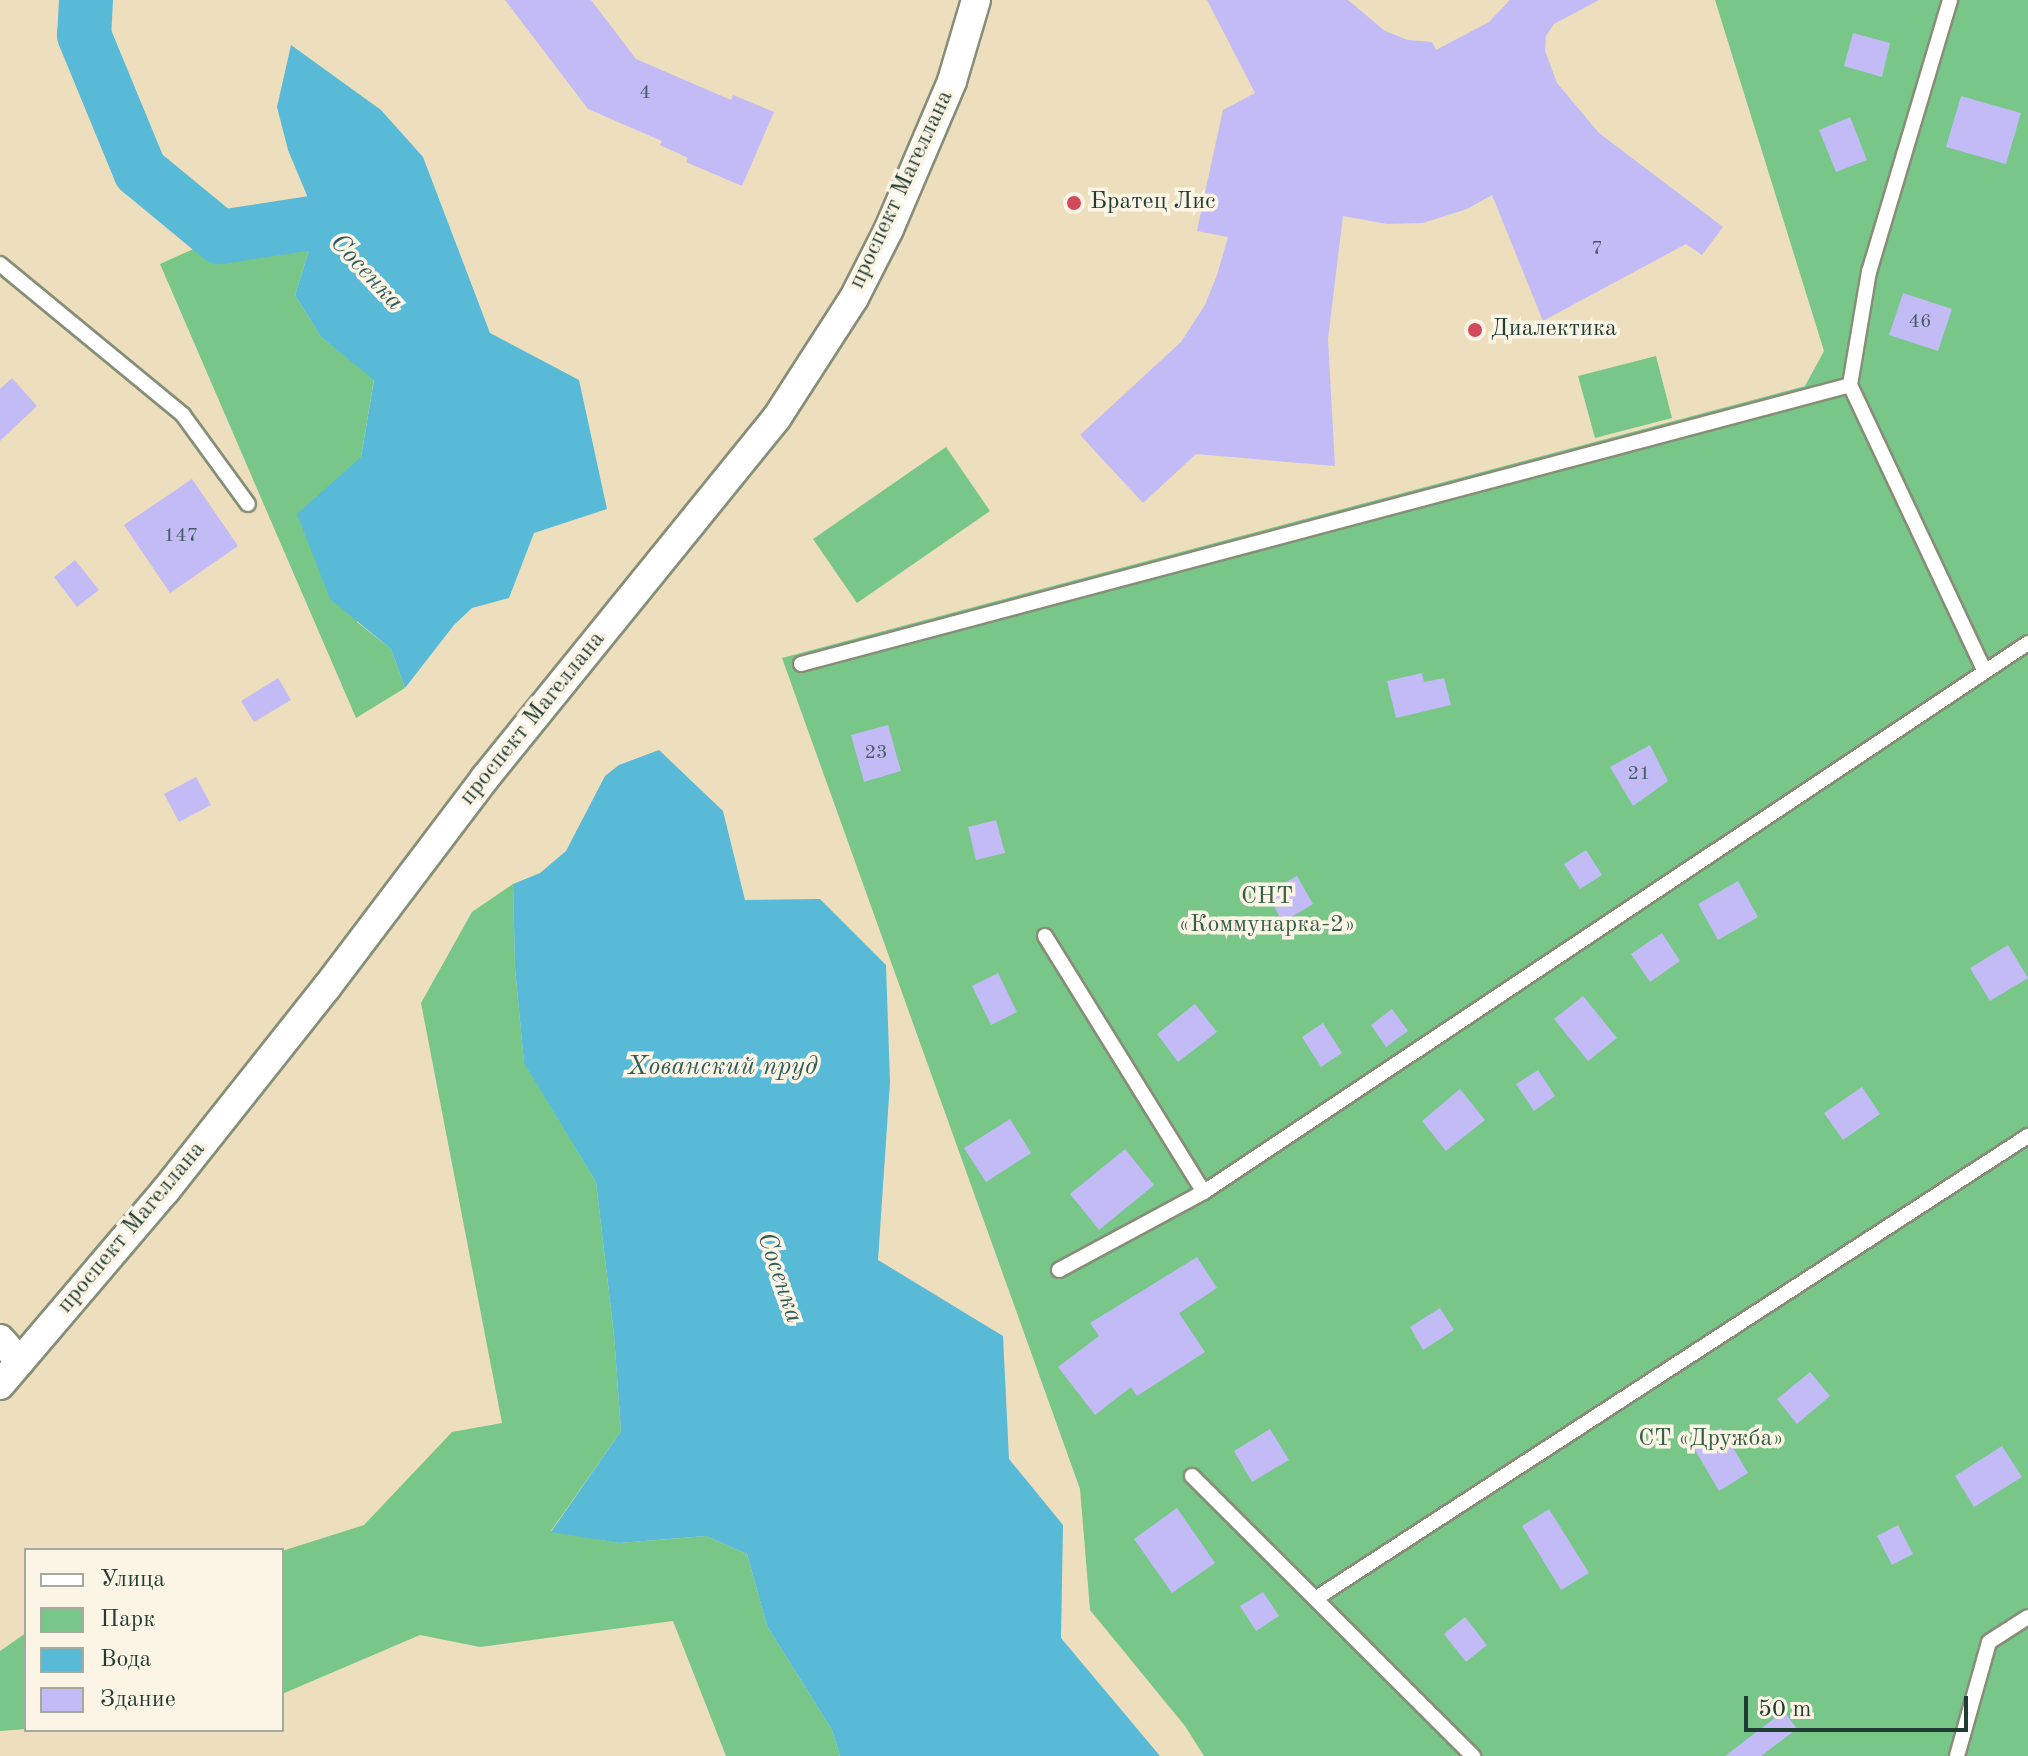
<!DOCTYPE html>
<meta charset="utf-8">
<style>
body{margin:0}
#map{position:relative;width:2028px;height:1756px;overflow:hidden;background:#eddfbd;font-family:"Old Standard TT",serif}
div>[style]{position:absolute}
.green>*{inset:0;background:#78c788}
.water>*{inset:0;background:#58bad6}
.river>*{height:54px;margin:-27px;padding:0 27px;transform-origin:27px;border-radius:27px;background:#58bad6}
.building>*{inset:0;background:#c2bbf6}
.roads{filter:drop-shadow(2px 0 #868e78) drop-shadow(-2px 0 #868e78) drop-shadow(0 2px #868e78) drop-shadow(0 -2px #868e78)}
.service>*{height:14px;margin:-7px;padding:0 7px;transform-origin:7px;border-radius:7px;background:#fff}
.minor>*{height:28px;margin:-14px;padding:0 14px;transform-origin:14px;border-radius:14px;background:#fff}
.dots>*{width:22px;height:22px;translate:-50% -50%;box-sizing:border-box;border:4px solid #fcf5e5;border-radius:50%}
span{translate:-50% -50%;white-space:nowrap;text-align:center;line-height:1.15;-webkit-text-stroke:7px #fcf5e5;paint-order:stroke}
.number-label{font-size:20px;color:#485c64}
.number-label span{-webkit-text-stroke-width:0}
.street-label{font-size:24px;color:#1f3d34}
.poi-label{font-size:24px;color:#1f3d34}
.left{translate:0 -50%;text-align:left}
.park-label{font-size:24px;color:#356049}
.water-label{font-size:26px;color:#2d5c5c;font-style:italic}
.legend{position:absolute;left:24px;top:1548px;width:260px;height:184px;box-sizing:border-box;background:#fcf5e5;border:2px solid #a4ab9e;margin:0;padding:10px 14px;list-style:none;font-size:24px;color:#1f3d34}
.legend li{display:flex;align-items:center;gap:16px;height:40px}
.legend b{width:40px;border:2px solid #a4ab9e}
.scale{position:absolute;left:1744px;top:1696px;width:224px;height:36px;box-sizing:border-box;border:4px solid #1f3d34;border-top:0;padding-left:10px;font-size:24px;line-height:28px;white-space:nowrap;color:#1f3d34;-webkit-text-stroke:6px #fcf5e5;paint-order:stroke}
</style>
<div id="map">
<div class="green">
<i style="clip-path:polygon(1715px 0,2028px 0,2028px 1756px,1204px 1756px,1185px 1726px,1090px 1610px,1080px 1489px,782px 658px,1805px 386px,1824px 351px)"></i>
<i style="clip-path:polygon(318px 222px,295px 295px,321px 337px,374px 379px,361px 457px,357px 622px,391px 649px,405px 688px,356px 718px,160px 264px,220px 237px)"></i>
<i style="clip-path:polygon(1656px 356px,1672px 418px,1595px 438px,1578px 376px)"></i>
<i style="clip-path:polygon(946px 447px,990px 511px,857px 603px,813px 539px)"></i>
<i style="clip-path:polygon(513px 884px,515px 968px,524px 1062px,596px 1182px,614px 1335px,621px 1431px,551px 1531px,619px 1543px,706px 1536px,747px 1554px,767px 1626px,832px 1730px,840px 1756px,726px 1756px,673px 1621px,480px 1647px,420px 1635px,282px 1694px,282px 1551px,364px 1525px,452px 1432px,502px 1423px,421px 1003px,472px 912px)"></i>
<i style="clip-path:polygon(26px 1633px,26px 1729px,0 1731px,0 1651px)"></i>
</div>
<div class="water">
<i style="clip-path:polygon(291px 45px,381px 110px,423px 157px,490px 333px,579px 380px,607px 509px,534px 533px,509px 598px,472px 608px,454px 625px,405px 688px,391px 649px,330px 599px,297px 514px,361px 457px,374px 380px,321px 337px,295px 295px,318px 222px,288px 150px,277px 107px)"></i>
<i style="clip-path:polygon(659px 750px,723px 811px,745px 900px,820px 899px,886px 965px,890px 1082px,878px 1260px,1003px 1336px,1009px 1459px,1063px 1525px,1061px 1638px,1160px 1756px,840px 1756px,832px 1730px,767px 1626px,747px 1554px,706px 1536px,619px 1543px,551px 1532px,621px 1431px,614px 1335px,596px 1182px,524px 1063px,515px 968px,513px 884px,540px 873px,566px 851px,605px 776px,619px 765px)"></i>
</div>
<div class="river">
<i style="left:86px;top:0;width:35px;rotate:93deg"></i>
<i style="left:84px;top:35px;width:147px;rotate:67.6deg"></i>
<i style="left:140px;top:171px;width:104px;rotate:39.5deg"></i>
<i style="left:220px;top:237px;width:99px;rotate:-8.7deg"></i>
<i style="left:318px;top:222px;width:74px;rotate:45.5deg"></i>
</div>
<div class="building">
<i style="clip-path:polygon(505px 0,591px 0,636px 59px,731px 100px,733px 95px,774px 112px,742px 186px,686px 162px,688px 158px,660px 145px,662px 141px,588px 109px)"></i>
<i style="clip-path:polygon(1207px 0,1348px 0,1385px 31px,1408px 40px,1432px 42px,1436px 50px,1489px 22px,1510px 0,1599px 0,1554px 24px,1546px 36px,1545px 51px,1557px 83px,1599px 133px,1723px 227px,1702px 255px,1686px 244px,1543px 321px,1492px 195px,1467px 209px,1423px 223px,1387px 224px,1343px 216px,1328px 339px,1335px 466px,1196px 454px,1143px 503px,1080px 435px,1181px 342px,1205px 305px,1217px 275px,1228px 237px,1197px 231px,1202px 206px,1223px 110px,1255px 93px)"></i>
<i style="clip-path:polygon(1853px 33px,1890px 43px,1882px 77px,1844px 66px)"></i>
<i style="clip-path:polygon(1961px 96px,2021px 113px,2006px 164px,1946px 147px)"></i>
<i style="clip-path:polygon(1850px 117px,1867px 160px,1836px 172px,1819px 130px)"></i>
<i style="clip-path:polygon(1903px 293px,1952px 309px,1938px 351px,1889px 335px)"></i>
<i style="clip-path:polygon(12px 378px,37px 406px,0 441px,0 389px)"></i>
<i style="clip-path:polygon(192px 479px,238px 546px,170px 593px,124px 525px)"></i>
<i style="clip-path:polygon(75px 560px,99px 590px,77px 607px,54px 577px)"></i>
<i style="clip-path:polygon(1422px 673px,1424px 682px,1444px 678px,1451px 705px,1396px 718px,1387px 681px)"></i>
<i style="clip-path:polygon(278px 678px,291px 700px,254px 722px,241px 701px)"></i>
<i style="clip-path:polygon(888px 725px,901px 771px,864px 782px,851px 735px)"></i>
<i style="clip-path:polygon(1650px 745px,1668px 781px,1633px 806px,1610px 767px)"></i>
<i style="clip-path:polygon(196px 777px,211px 805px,179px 822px,164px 794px)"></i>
<i style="clip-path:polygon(996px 820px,1005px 853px,976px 860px,968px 827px)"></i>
<i style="clip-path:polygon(1586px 850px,1602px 875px,1580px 889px,1564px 864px)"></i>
<i style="clip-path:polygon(1297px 876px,1313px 904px,1283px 922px,1266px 893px)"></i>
<i style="clip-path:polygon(1738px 881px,1758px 917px,1718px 940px,1698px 904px)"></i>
<i style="clip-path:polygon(1662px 933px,1680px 961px,1650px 982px,1631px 954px)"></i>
<i style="clip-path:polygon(2008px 945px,2028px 978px,1990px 1001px,1970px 968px)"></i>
<i style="clip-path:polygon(998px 973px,1017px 1012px,991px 1025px,972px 986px)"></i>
<i style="clip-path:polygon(1583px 996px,1617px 1038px,1588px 1061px,1554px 1019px)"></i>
<i style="clip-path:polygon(1195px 1004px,1217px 1032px,1178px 1062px,1157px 1034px)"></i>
<i style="clip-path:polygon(1392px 1009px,1408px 1031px,1386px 1047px,1371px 1025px)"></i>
<i style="clip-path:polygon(1323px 1023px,1342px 1053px,1321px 1067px,1302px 1037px)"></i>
<i style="clip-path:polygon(1538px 1070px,1555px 1096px,1534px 1111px,1516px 1084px)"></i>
<i style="clip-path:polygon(1862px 1087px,1880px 1114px,1843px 1140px,1824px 1113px)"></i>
<i style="clip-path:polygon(1460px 1089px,1485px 1120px,1446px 1151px,1422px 1121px)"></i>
<i style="clip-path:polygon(1010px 1119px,1031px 1153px,986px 1182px,964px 1148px)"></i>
<i style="clip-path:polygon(1125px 1149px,1154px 1185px,1099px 1230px,1070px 1194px)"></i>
<i style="clip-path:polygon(1197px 1257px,1217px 1288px,1179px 1313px,1205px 1352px,1137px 1396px,1131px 1387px,1095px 1415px,1058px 1367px,1099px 1336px,1090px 1323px)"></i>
<i style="clip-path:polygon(1440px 1308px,1454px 1330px,1423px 1350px,1410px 1327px)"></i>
<i style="clip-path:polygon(1810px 1372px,1830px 1396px,1797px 1424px,1777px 1399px)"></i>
<i style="clip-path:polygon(1721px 1428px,1748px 1473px,1719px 1491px,1692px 1445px)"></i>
<i style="clip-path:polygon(1270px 1429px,1289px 1460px,1252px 1482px,1234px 1451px)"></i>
<i style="clip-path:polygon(2002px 1446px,2022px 1477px,1974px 1507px,1955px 1476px)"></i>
<i style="clip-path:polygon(1177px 1508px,1215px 1563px,1172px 1593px,1134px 1539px)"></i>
<i style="clip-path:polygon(1549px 1509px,1589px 1573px,1561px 1590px,1522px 1526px)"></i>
<i style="clip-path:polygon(1898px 1525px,1913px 1554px,1892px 1565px,1877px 1536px)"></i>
<i style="clip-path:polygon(1263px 1592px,1279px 1616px,1256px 1631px,1240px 1606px)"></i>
<i style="clip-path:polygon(1465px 1617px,1487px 1645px,1466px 1662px,1444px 1634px)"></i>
<i style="clip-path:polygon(1784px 1711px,1797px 1729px,1761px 1756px,1725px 1756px)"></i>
</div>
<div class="roads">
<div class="service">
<i style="left:0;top:264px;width:237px;rotate:39.5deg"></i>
<i style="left:183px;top:415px;width:110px;rotate:53.9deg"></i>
<i style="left:1850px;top:385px;width:315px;rotate:64.8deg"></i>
<i style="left:801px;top:664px;width:1085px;rotate:-14.89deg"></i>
<i style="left:1850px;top:385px;width:115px;rotate:-80.5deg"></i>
<i style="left:1869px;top:272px;width:284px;rotate:-73.4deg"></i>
<i style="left:1045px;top:936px;width:301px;rotate:58.2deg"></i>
<i style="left:1059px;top:1270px;width:165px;rotate:-28.3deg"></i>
<i style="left:1204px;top:1192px;width:990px;rotate:-33.67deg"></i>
<i style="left:1192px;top:1476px;width:397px;rotate:44.9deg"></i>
<i style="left:1318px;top:1597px;width:847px;rotate:-33deg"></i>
<i style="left:1957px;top:1756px;width:118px;rotate:-74.3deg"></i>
<i style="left:1989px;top:1642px;width:46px;rotate:-32.7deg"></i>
</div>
<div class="minor">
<i style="left:0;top:1339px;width:30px;rotate:48deg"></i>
<i style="left:0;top:1385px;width:256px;rotate:-49.6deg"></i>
<i style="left:166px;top:1190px;width:259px;rotate:-51.6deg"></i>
<i style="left:327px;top:987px;width:262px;rotate:-52.9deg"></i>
<i style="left:485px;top:778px;width:462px;rotate:-51deg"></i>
<i style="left:776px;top:419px;width:144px;rotate:-57.2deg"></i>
<i style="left:854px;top:298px;width:77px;rotate:-63.1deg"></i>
<i style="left:889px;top:229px;width:161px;rotate:-66.9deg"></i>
<i style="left:952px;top:81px;width:84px;rotate:-73.5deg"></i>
</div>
</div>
<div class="dots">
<i style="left:1074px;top:203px;background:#d1495b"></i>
<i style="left:1475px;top:330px;background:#d1495b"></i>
</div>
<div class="number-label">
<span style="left:645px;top:93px">4</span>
<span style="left:1597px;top:249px">7</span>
<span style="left:1920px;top:322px">46</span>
<span style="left:181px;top:536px">147</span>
<span style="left:876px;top:753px">23</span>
<span style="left:1639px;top:774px">21</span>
</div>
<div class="street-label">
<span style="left:902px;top:190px;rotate:-65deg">проспект Магеллана</span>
<span style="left:533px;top:719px;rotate:-51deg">проспект Магеллана</span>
<span style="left:132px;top:1228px;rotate:-50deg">проспект Магеллана</span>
</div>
<div class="poi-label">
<span class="left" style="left:1090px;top:203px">Братец Лис</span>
<span class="left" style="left:1491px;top:330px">Диалектика</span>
</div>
<div class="park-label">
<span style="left:1267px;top:912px">СНТ<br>«Коммунарка-2»</span>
<span style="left:1711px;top:1440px">СТ «Дружба»</span>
</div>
<div class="water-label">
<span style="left:366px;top:273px;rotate:47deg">Сосенка</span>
<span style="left:722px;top:1068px">Хованский пруд</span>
<span style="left:779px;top:1278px;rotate:71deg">Сосенка</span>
</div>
<ul class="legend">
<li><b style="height:10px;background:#fff"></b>Улица</li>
<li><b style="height:22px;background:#78c788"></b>Парк</li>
<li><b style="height:22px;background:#58bad6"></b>Вода</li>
<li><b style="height:22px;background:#c2bbf6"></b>Здание</li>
</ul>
<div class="scale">50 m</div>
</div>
